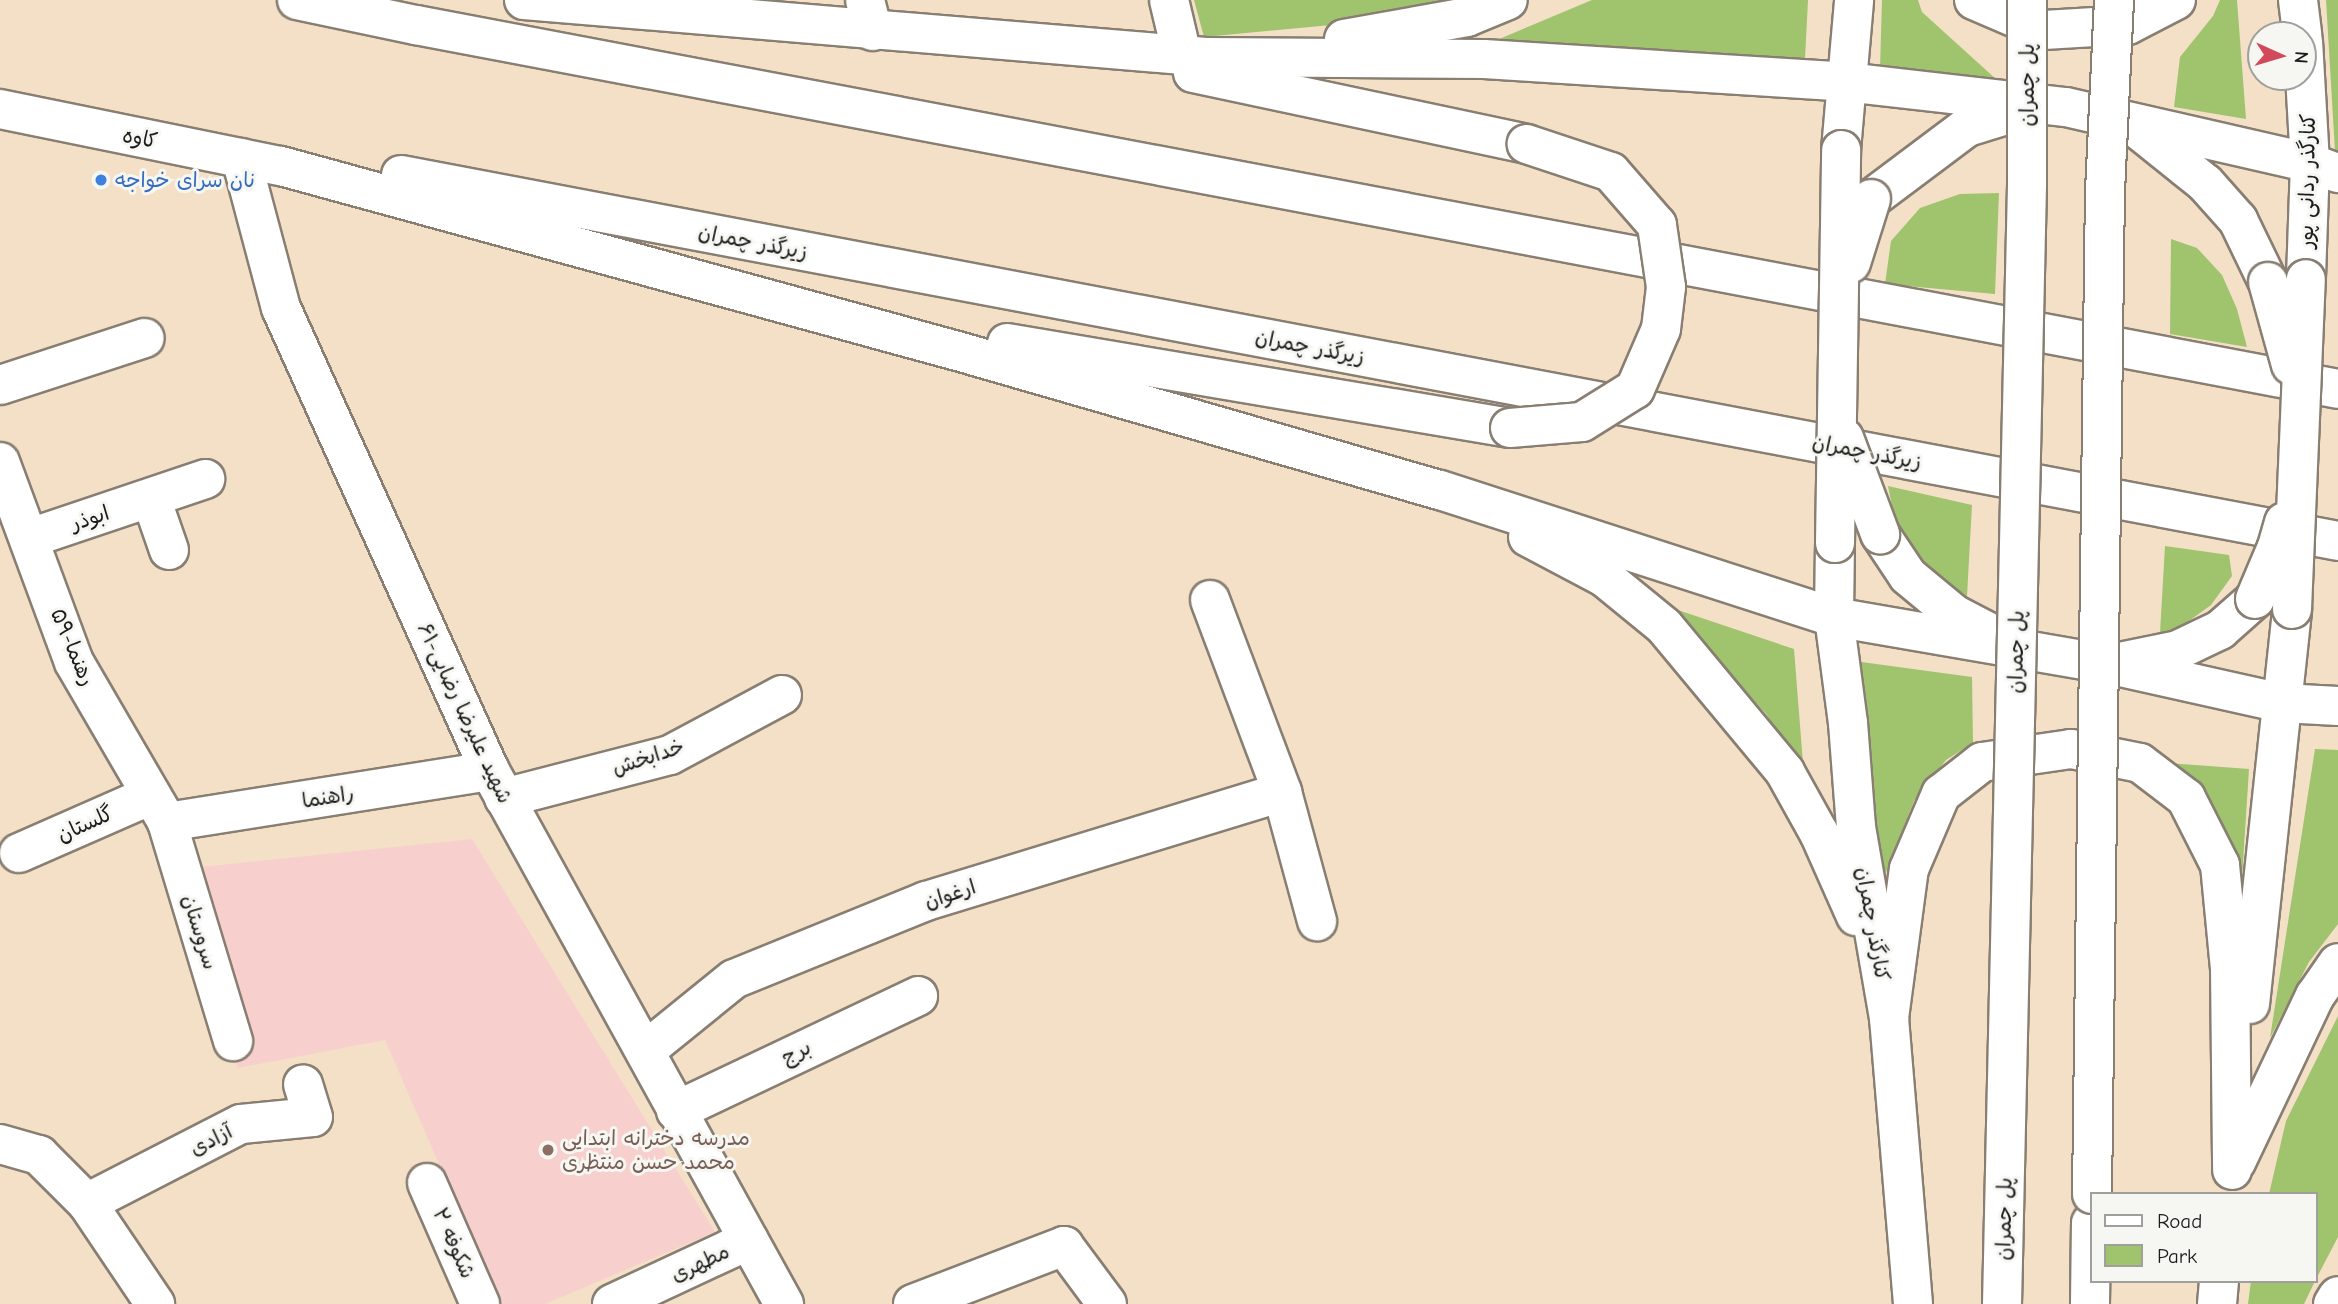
<!DOCTYPE html>
<meta charset="utf-8">
<style>
body{margin:0}
#map{position:relative;width:2338px;height:1304px;overflow:hidden;background:#f3e0c7;font-family:"Comic Neue","Playpen Sans Arabic",sans-serif}
div>[style]{position:absolute}
.built>*{inset:0;background:#f7d0cd}
.green>*{inset:0;background:#a0c36d}
.roads{filter:drop-shadow(2px 0 #887e72) drop-shadow(-2px 0 #887e72) drop-shadow(0 2px #887e72) drop-shadow(0 -2px #887e72)}
.minor>*{height:38px;margin:-19px;padding:0 19px;transform-origin:19px;border-radius:19px;background:#fff}
.primary>*{height:38px;margin:-19px;padding:0 19px;transform-origin:19px;border-radius:19px;background:#fff}
.trunk>*{height:38px;margin:-19px;padding:0 19px;transform-origin:19px;border-radius:19px;background:#fff}
.bridges{filter:drop-shadow(2px 0 #887e72) drop-shadow(-2px 0 #887e72) drop-shadow(0 2px #887e72) drop-shadow(0 -2px #887e72)}
.primary-bridge>*{height:38px;margin:-19px;padding:0 19px;transform-origin:19px;border-radius:19px;background:#fff}
.trunk-bridge>*{height:38px;margin:-19px;padding:0 19px;transform-origin:19px;border-radius:19px;background:#fff}
.dots>*{width:19px;height:19px;translate:-50% -50%;box-sizing:border-box;border:4px solid #f6f6f2;border-radius:50%}
span{translate:-50% -50%;white-space:nowrap;text-align:center;line-height:1.15;-webkit-text-stroke:6px #f6f6f2;paint-order:stroke}
.street-label{font-size:21px;color:#1c1c1c}
.shop-label{font-size:21px;color:#366cbe}
.left{translate:0 -50%;text-align:left}
.education-label{font-size:21px;color:#785e54}
.legend{position:absolute;left:2090px;top:1192px;width:228px;height:91px;box-sizing:border-box;background:#f6f6f2;border:2px solid #9f9f9c;margin:0;padding:9px 12px;list-style:none;font-size:21px;color:#1c1c1c}
.legend li{display:flex;align-items:center;gap:14px;height:35px}
.legend b{width:35px;border:2px solid #9f9f9c}
.north{position:absolute;left:2247px;top:21px;width:70px;height:70px;box-sizing:border-box;background:#f6f6f2;border:2px solid #9f9f9c;border-radius:50%;rotate:94deg;font-size:19px;font-weight:700;line-height:28px;text-align:center;color:#1c1c1c}
.north::after{content:'';display:block;margin:auto;width:24px;height:32px;background:#d1495b;clip-path:polygon(50% 0,100% 100%,50% 72%,0 100%)}
</style>
<div id="map">
<div class="built">
<i style="clip-path:polygon(472px 839px,715px 1232px,545px 1304px,500px 1304px,385px 1040px,238px 1068px,181px 869px)"></i>
</div>
<div class="green">
<i style="clip-path:polygon(1194px 0,1445px 0,1342px 24px,1204px 37px)"></i>
<i style="clip-path:polygon(1592px 0,1808px 0,1805px 59px,1485px 45px)"></i>
<i style="clip-path:polygon(1882px 0,1918px 0,1922px 12px,1997px 80px,1880px 69px)"></i>
<i style="clip-path:polygon(2220px 0,2237px 0,2246px 119px,2174px 107px,2180px 57px,2213px 16px)"></i>
<i style="clip-path:polygon(2326px 0,2338px 0,2338px 152px,2335px 151px)"></i>
<i style="clip-path:polygon(1999px 193px,1995px 294px,1885px 284px,1891px 241px,1920px 208px,1960px 194px)"></i>
<i style="clip-path:polygon(2171px 239px,2197px 248px,2222px 275px,2237px 309px,2247px 347px,2170px 334px)"></i>
<i style="clip-path:polygon(1888px 486px,1972px 505px,1967px 596px,1937px 576px,1909px 549px,1894px 516px)"></i>
<i style="clip-path:polygon(2165px 546px,2229px 555px,2232px 576px,2211px 605px,2182px 626px,2160px 633px)"></i>
<i style="clip-path:polygon(1660px 604px,1794px 649px,1804px 776px,1766px 714px,1724px 667px)"></i>
<i style="clip-path:polygon(1854px 661px,1972px 677px,1973px 743px,1946px 760px,1914px 801px,1883px 880px)"></i>
<i style="clip-path:polygon(2315px 749px,2338px 750px,2338px 924px,2309px 962px,2270px 1038px)"></i>
<i style="clip-path:polygon(2168px 763px,2249px 769px,2240px 910px)"></i>
<i style="clip-path:polygon(2338px 1016px,2338px 1237px,2315px 1281px,2315px 1194px,2269px 1194px,2286px 1121px)"></i>
<i style="clip-path:polygon(2251px 1281px,2315px 1281px,2304px 1304px,2248px 1304px)"></i>
</div>
<div class="roads">
<div class="minor">
<i style="left:865px;top:0;width:32px;rotate:76deg"></i>
<i style="left:1169px;top:0;width:57px;rotate:76.7deg"></i>
<i style="left:241px;top:158px;width:155px;rotate:75.1deg"></i>
<i style="left:281px;top:308px;width:508px;rotate:65.71deg"></i>
<i style="left:490px;top:771px;width:609px;rotate:61.12deg"></i>
<i style="left:0;top:385px;width:152px;rotate:-18deg"></i>
<i style="left:0;top:462px;width:213px;rotate:69.7deg"></i>
<i style="left:74px;top:662px;width:185px;rotate:59.8deg"></i>
<i style="left:167px;top:822px;width:229px;rotate:73.2deg"></i>
<i style="left:151px;top:498px;width:55px;rotate:70.9deg"></i>
<i style="left:30px;top:538px;width:185px;rotate:-18.6deg"></i>
<i style="left:1210px;top:600px;width:205px;rotate:69.4deg"></i>
<i style="left:1282px;top:792px;width:134px;rotate:74.8deg"></i>
<i style="left:504px;top:798px;width:171px;rotate:-14.5deg"></i>
<i style="left:670px;top:755px;width:127px;rotate:-28.2deg"></i>
<i style="left:167px;top:822px;width:327px;rotate:-9deg"></i>
<i style="left:19px;top:853px;width:144px;rotate:-23.7deg"></i>
<i style="left:645px;top:1051px;width:114px;rotate:-39deg"></i>
<i style="left:734px;top:979px;width:207px;rotate:-22.1deg"></i>
<i style="left:926px;top:901px;width:372px;rotate:-17deg"></i>
<i style="left:676px;top:1111px;width:268px;rotate:-25.4deg"></i>
<i style="left:0;top:1144px;width:41px;rotate:15.8deg"></i>
<i style="left:39px;top:1155px;width:68px;rotate:45deg"></i>
<i style="left:87px;top:1203px;width:122px;rotate:56deg"></i>
<i style="left:427px;top:1183px;width:132px;rotate:66.3deg"></i>
<i style="left:87px;top:1203px;width:173px;rotate:-27.2deg"></i>
<i style="left:241px;top:1124px;width:72px;rotate:-5.6deg"></i>
<i style="left:313px;top:1117px;width:34px;rotate:-107deg"></i>
<i style="left:612px;top:1304px;width:151px;rotate:-25deg"></i>
<i style="left:913px;top:1304px;width:162px;rotate:-21deg"></i>
<i style="left:1064px;top:1246px;width:72px;rotate:53.4deg"></i>
<i style="left:2333px;top:1304px;width:9px;rotate:-58deg"></i>
</div>
<div class="primary">
<i style="left:297px;top:0;width:122px;rotate:11.9deg"></i>
<i style="left:416px;top:25px;width:1956px;rotate:10.72deg"></i>
<i style="left:524px;top:0;width:684px;rotate:4.78deg"></i>
<i style="left:1206px;top:57px;width:278px;rotate:0.4deg"></i>
<i style="left:1484px;top:59px;width:363px;rotate:3.6deg"></i>
<i style="left:1846px;top:82px;width:221px;rotate:6.5deg"></i>
<i style="left:2066px;top:107px;width:250px;rotate:12.9deg"></i>
<i style="left:2310px;top:163px;width:30px;rotate:20deg"></i>
<i style="left:1974px;top:0;width:76px;rotate:23.2deg"></i>
<i style="left:2044px;top:30px;width:84px;rotate:-3.4deg"></i>
<i style="left:2128px;top:25px;width:54px;rotate:-27.5deg"></i>
<i style="left:2298px;top:0;width:35px;rotate:83deg"></i>
<i style="left:1344px;top:39px;width:125px;rotate:-10.1deg"></i>
<i style="left:1467px;top:17px;width:44px;rotate:-22.5deg"></i>
<i style="left:2303px;top:41px;width:122px;rotate:86.7deg"></i>
<i style="left:2310px;top:163px;width:116px;rotate:92deg"></i>
<i style="left:1193px;top:73px;width:341px;rotate:12deg"></i>
<i style="left:0;top:109px;width:287px;rotate:11.5deg"></i>
<i style="left:281px;top:166px;width:705px;rotate:15.3deg"></i>
<i style="left:961px;top:352px;width:498px;rotate:16.1deg"></i>
<i style="left:1440px;top:490px;width:414px;rotate:17.9deg"></i>
<i style="left:1834px;top:617px;width:277px;rotate:9.8deg"></i>
<i style="left:2107px;top:664px;width:179px;rotate:12.6deg"></i>
<i style="left:2282px;top:703px;width:56px;rotate:3.1deg"></i>
<i style="left:2135px;top:127px;width:90px;rotate:38.7deg"></i>
<i style="left:2205px;top:183px;width:50px;rotate:48.3deg"></i>
<i style="left:2238px;top:220px;width:69px;rotate:64.2deg"></i>
<i style="left:1841px;top:150px;width:151px;rotate:-85deg"></i>
<i style="left:401px;top:175px;width:1971px;rotate:10.7deg"></i>
<i style="left:1871px;top:199px;width:120px;rotate:-36.9deg"></i>
<i style="left:1967px;top:127px;width:62px;rotate:-17deg"></i>
<i style="left:1007px;top:343px;width:510px;rotate:9.59deg"></i>
<i style="left:1880px;top:534px;width:50px;rotate:56.3deg"></i>
<i style="left:1908px;top:576px;width:60px;rotate:39.6deg"></i>
<i style="left:1954px;top:614px;width:45px;rotate:27.7deg"></i>
<i style="left:1528px;top:537px;width:86px;rotate:27.8deg"></i>
<i style="left:1604px;top:577px;width:77px;rotate:39.2deg"></i>
<i style="left:1664px;top:626px;width:190px;rotate:50.3deg"></i>
<i style="left:1785px;top:772px;width:70px;rotate:60.9deg"></i>
<i style="left:1819px;top:833px;width:91px;rotate:66deg"></i>
<i style="left:1835px;top:543px;width:74px;rotate:90.8deg"></i>
<i style="left:1834px;top:617px;width:107px;rotate:82.5deg"></i>
<i style="left:1848px;top:723px;width:104px;rotate:85.6deg"></i>
<i style="left:1856px;top:827px;width:194px;rotate:80.2deg"></i>
<i style="left:1889px;top:1018px;width:287px;rotate:85.2deg"></i>
<i style="left:2119px;top:662px;width:60px;rotate:-11.5deg"></i>
<i style="left:2178px;top:650px;width:47px;rotate:-25.5deg"></i>
<i style="left:2220px;top:630px;width:47px;rotate:-41.5deg"></i>
<i style="left:2250px;top:1004px;width:397px;rotate:-83.9deg"></i>
<i style="left:1889px;top:1018px;width:150px;rotate:-82.4deg"></i>
<i style="left:1909px;top:869px;width:82px;rotate:-66.9deg"></i>
<i style="left:1941px;top:794px;width:52px;rotate:-38deg"></i>
<i style="left:1982px;top:762px;width:90px;rotate:-8.3deg"></i>
<i style="left:2071px;top:749px;width:70px;rotate:11.5deg"></i>
<i style="left:2140px;top:763px;width:58px;rotate:37.3deg"></i>
<i style="left:2186px;top:798px;width:75px;rotate:63.1deg"></i>
<i style="left:2220px;top:865px;width:103px;rotate:84.5deg"></i>
<i style="left:2230px;top:968px;width:202px;rotate:89.4deg"></i>
<i style="left:2236px;top:1162px;width:184px;rotate:-64.6deg"></i>
<i style="left:2315px;top:996px;width:40px;rotate:-55.1deg"></i>
<i style="left:2217px;top:1304px;width:23px;rotate:-85deg"></i>
</div>
<div class="trunk">
<i style="left:2090px;top:1304px;width:81px;rotate:-89.3deg"></i>
</div>
</div>
<div class="bridges">
<div class="primary-bridge">
<i style="left:1851px;top:263px;width:67px;rotate:-72.6deg"></i>
<i style="left:2268px;top:282px;width:86px;rotate:74.5deg"></i>
<i style="left:1510px;top:428px;width:72px;rotate:-4.8deg"></i>
<i style="left:1582px;top:422px;width:62px;rotate:-31.9deg"></i>
<i style="left:1635px;top:389px;width:65px;rotate:-66.6deg"></i>
<i style="left:1661px;top:329px;width:42px;rotate:-83.2deg"></i>
<i style="left:1666px;top:287px;width:63px;rotate:-98.3deg"></i>
<i style="left:1657px;top:225px;width:70px;rotate:-131deg"></i>
<i style="left:1611px;top:172px;width:89px;rotate:-161.6deg"></i>
<i style="left:1844px;top:438px;width:103px;rotate:69.4deg"></i>
<i style="left:1835px;top:543px;width:393px;rotate:-89.1deg"></i>
<i style="left:2255px;top:599px;width:56px;rotate:-67.1deg"></i>
<i style="left:2277px;top:547px;width:26px;rotate:-74deg"></i>
<i style="left:2292px;top:609px;width:330px;rotate:-87.6deg"></i>
</div>
<div class="trunk-bridge">
<i style="left:2092px;top:1194px;width:1003px;rotate:-89.26deg"></i>
<i style="left:2105px;top:191px;width:191px;rotate:-87.3deg"></i>
<i style="left:2002px;top:1304px;width:1120px;rotate:-88.72deg"></i>
<i style="left:2027px;top:184px;width:184px;rotate:-90deg"></i>
</div>
</div>
<div class="dots">
<i style="left:101px;top:180px;background:#3f7fe0"></i>
<i style="left:548px;top:1150px;background:#8d6e63"></i>
</div>
<div class="street-label">
<span style="left:2027px;top:85px;rotate:-90deg">پل چمران</span>
<span style="left:140px;top:138px;rotate:11deg">کاوه</span>
<span style="left:2307px;top:181px;rotate:-89deg">کنارگذر ردانی پور</span>
<span style="left:753px;top:242px;rotate:11deg">زیرگذر چمران</span>
<span style="left:1310px;top:347px;rotate:11deg">زیرگذر چمران</span>
<span style="left:1867px;top:452px;rotate:11deg">زیرگذر چمران</span>
<span style="left:90px;top:518px;rotate:-18deg">ابوذر</span>
<span style="left:73px;top:647px;rotate:67deg">۵۹-رهنما</span>
<span style="left:2016px;top:652px;rotate:-89deg">پل چمران</span>
<span style="left:465px;top:713px;rotate:65deg">۶۱-شهید علیرضا رضایی</span>
<span style="left:648px;top:757px;rotate:-18deg">خدابخش</span>
<span style="left:328px;top:797px;rotate:-9deg">راهنما</span>
<span style="left:85px;top:824px;rotate:-24deg">گلستان</span>
<span style="left:950px;top:894px;rotate:-18deg">ارغوان</span>
<span style="left:1873px;top:924px;rotate:80deg">کنارگذر چمران</span>
<span style="left:200px;top:932px;rotate:73deg">سروستان</span>
<span style="left:796px;top:1052px;rotate:-25deg">برج</span>
<span style="left:211px;top:1140px;rotate:-27deg">آزادی</span>
<span style="left:2004px;top:1219px;rotate:-89deg">پل چمران</span>
<span style="left:454px;top:1243px;rotate:66deg">شکوفه ۲</span>
<span style="left:700px;top:1263px;rotate:-25deg">مطهری</span>
</div>
<div class="shop-label">
<span class="left" style="left:115px;top:180px">نان سرای خواجه</span>
</div>
<div class="education-label">
<span class="left" style="left:562px;top:1150px">مدرسه دخترانه ابتدایی<br>محمد حسن منتظری</span>
</div>
<ul class="legend">
<li><b style="height:9px;background:#fff"></b>Road</li>
<li><b style="height:19px;background:#a0c36d"></b>Park</li>
</ul>
<div class="north">N</div>
</div>
